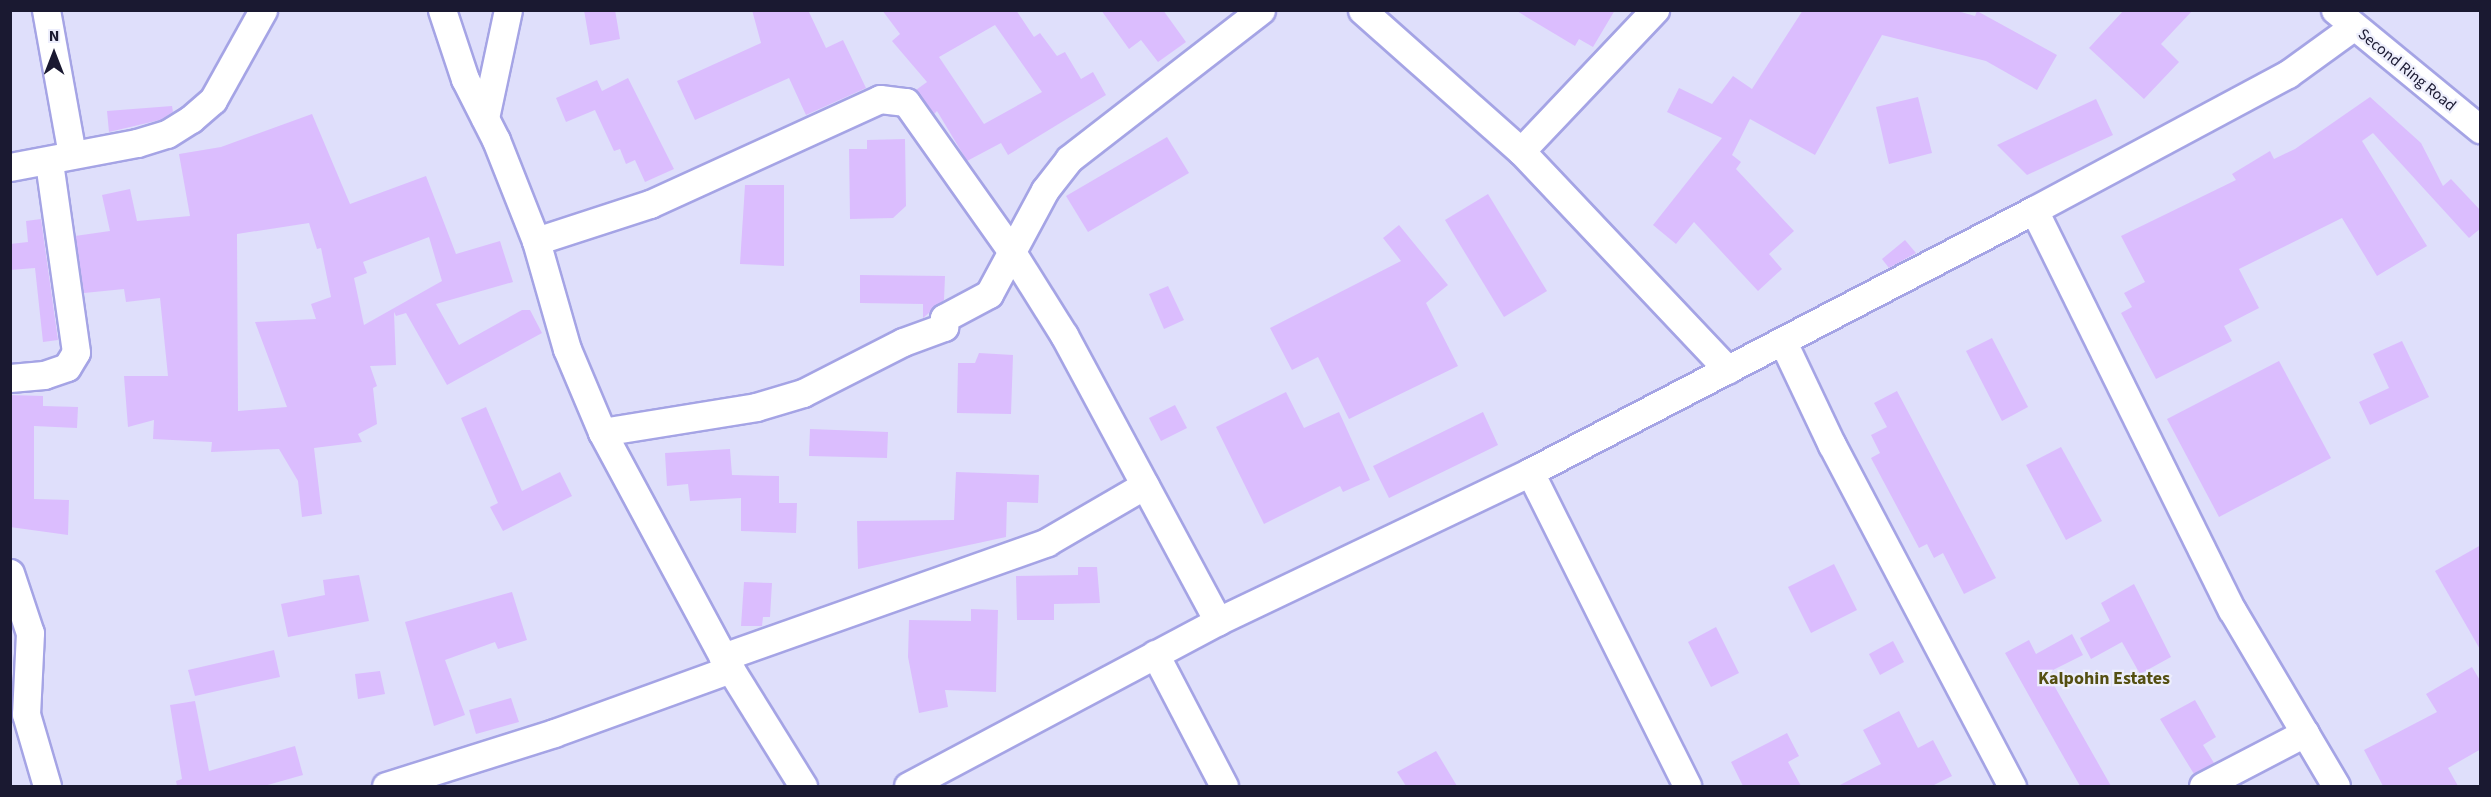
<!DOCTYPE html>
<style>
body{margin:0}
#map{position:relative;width:2491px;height:797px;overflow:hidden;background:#dfdffb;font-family:"Source Sans 3",sans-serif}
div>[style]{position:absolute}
.building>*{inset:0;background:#dbbdfe}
.roads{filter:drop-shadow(2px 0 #a5a4e5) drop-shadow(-2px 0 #a5a4e5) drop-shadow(0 2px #a5a4e5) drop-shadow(0 -2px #a5a4e5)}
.minor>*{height:27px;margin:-13.5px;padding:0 13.5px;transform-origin:13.5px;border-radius:13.5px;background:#fff}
span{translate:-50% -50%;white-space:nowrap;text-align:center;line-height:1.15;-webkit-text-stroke:4.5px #edeefc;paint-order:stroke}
.street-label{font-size:16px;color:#1a1931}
.neighbourhood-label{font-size:18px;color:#544f12;font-weight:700}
.frame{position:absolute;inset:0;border:12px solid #1a1931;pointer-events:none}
.north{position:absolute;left:24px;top:24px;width:60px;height:60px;-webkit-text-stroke:4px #edeefc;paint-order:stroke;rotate:0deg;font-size:16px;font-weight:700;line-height:24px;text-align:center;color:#1a1931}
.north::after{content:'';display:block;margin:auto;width:21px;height:27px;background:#1a1931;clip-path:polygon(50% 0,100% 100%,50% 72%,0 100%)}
</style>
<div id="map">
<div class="building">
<i style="clip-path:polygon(584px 10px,615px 10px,620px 39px,590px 45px)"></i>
<i style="clip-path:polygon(752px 10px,808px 10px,826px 48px,843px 40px,866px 88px,806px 115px,789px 78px,695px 120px,677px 81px,761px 43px)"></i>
<i style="clip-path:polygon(evenodd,882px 10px,1016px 10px,1034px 37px,1040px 33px,1057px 56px,1065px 52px,1081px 79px,1093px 72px,1106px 95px,1008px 155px,1001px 143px,967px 161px,937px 111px,934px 114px,916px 90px,927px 82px,892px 41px,900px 34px,882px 10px,995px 25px,1042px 92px,984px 124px,939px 57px,995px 25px)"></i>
<i style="clip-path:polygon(1101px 10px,1163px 10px,1186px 42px,1158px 62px,1141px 40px,1129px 49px)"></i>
<i style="clip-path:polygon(1515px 10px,1615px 10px,1593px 47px,1579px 39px,1575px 46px)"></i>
<i style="clip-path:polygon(1803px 10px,1954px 10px,1975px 16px,1977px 11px,2057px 55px,2037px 90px,1986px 61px,1882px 35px,1815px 155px,1750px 119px,1732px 155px,1741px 162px,1736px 169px,1794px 231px,1769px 254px,1782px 269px,1758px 291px,1694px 222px,1676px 244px,1653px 225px,1722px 138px,1667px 112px,1679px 88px,1712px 104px,1733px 76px,1752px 89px)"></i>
<i style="clip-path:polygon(2124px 10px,2193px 10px,2161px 44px,2179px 62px,2144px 99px,2089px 48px)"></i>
<i style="clip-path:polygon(628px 78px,674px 169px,645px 182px,635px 160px,626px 164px,620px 149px,614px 151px,595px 110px,566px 122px,556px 98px,597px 80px,602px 91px)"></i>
<i style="clip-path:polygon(1918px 97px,1932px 153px,1889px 164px,1876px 107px)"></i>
<i style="clip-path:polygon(2370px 97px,2421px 143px,2443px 186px,2451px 179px,2481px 211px,2481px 228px,2469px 238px,2373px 133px,2362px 141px,2427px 246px,2377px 276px,2342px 218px,2239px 269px,2259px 308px,2224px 326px,2232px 341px,2156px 379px,2121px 313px,2132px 307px,2124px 293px,2145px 282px,2121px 236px,2236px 180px,2232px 174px,2270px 151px,2274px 159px,2295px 149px)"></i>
<i style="clip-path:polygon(2096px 99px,2113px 135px,2027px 175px,1997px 145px)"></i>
<i style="clip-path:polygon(172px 106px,173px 112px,160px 120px,109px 132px,107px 111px)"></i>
<i style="clip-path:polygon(evenodd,312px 114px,350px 204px,426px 176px,456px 254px,500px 241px,513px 282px,436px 304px,459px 345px,522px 310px,530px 310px,542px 333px,447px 385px,406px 313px,396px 316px,394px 312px,396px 365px,370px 366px,377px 386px,373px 388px,377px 424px,358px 434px,362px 442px,314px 448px,322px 514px,302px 517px,298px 481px,279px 449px,211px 452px,212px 442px,153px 439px,154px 420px,128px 427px,124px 376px,168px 376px,160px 298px,126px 302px,124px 289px,84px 293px,75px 236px,110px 231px,102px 195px,130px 189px,137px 221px,190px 216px,179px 154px,221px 147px,312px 114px,309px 223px,317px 249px,321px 248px,331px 297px,311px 304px,316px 319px,255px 322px,287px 407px,238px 411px,237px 234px,309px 223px,312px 114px,429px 237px,442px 281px,364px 325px,354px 278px,367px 273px,363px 262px,429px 237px)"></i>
<i style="clip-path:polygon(1167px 137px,1189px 173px,1088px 232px,1066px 196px)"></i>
<i style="clip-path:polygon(905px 139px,906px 206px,893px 218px,850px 219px,849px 149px,867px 149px,867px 140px)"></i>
<i style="clip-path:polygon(745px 185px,784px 185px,784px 266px,740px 264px)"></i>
<i style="clip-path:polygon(1488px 194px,1547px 291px,1504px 317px,1445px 220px)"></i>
<i style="clip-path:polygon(41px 219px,58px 340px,43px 342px,35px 268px,10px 270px,10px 244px,28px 242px,26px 221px)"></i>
<i style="clip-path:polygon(1399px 225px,1448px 285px,1426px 303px,1458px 366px,1349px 419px,1318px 357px,1292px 370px,1270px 328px,1401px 261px,1383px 238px)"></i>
<i style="clip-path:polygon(1905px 240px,1916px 253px,1889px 268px,1882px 259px)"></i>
<i style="clip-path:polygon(860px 275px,945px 276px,944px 300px,923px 318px,923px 304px,860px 303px)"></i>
<i style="clip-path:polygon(1168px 286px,1184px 320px,1164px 329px,1149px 294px)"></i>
<i style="clip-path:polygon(1992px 338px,2028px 407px,2002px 421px,1966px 351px)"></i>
<i style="clip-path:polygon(2402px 341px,2429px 397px,2370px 425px,2359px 402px,2389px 388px,2373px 354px)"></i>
<i style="clip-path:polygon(979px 353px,1013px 355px,1011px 414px,957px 413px,958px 363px,975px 363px)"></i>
<i style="clip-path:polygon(2279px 361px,2331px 458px,2219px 517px,2167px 419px)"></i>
<i style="clip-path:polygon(1897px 391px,1996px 578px,1964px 594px,1943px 553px,1934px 558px,1927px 544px,1919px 548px,1871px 458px,1880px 453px,1871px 435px,1887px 427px,1874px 403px)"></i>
<i style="clip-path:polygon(1286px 392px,1304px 428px,1339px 412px,1370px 480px,1343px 492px,1340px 486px,1264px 524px,1216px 427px)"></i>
<i style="clip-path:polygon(10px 395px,43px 396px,43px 406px,78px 407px,77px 428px,34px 426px,34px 499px,69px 500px,68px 535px,10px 527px)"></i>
<i style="clip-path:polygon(1175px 405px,1187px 428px,1161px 441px,1149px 418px)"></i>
<i style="clip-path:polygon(486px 407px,522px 491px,560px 472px,572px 496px,503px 531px,490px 507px,498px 503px,461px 418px)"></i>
<i style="clip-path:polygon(1483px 412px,1498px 445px,1389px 498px,1373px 466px)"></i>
<i style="clip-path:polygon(810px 429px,888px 432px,887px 458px,809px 456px)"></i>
<i style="clip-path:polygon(2061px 447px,2102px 521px,2066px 540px,2026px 465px)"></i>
<i style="clip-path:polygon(730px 449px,732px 475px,779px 476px,779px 503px,797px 503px,796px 533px,741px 531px,741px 498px,690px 501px,688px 484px,667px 486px,665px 453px)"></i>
<i style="clip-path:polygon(956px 472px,1039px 475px,1038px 503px,1007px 502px,1006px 537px,858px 569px,857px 521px,954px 520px)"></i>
<i style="clip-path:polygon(2481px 545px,2481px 651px,2435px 571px)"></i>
<i style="clip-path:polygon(1834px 564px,1857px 610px,1811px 633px,1788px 587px)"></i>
<i style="clip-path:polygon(1078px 567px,1097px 567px,1100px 603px,1054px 604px,1054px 620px,1017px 620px,1016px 576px,1078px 575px)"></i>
<i style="clip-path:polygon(359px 575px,369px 621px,288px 637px,281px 604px,325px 595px,323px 580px)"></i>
<i style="clip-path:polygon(744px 582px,772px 583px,770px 617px,763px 617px,762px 626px,741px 626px)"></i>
<i style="clip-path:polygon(2134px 584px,2171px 657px,2140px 674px,2122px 642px,2091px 659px,2080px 638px,2110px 621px,2101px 603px)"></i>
<i style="clip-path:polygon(512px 592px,527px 640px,498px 649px,495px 642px,445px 660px,465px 715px,434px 726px,405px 622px)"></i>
<i style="clip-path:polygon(971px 609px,998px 610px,996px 692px,945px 690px,948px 707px,919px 713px,908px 657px,909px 620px,971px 621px)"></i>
<i style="clip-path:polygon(1716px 627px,1739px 673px,1711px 687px,1688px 642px)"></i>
<i style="clip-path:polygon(2072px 634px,2083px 655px,2047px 673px,2111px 786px,2080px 786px,2005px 653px,2029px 640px,2036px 654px)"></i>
<i style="clip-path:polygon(1893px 641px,1904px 662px,1880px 675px,1869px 654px)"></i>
<i style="clip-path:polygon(274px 650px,280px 677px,195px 696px,188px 670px)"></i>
<i style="clip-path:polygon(2472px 667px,2481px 682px,2481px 749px,2448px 768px,2458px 786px,2383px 786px,2364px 750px,2437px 712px,2426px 694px)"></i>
<i style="clip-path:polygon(380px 671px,385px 694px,358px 699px,355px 674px)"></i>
<i style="clip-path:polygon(511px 698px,519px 722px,476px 734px,469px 710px)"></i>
<i style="clip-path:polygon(2195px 700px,2216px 737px,2203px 745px,2214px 763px,2194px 774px,2160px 719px)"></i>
<i style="clip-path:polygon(195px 701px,209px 771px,295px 746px,303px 775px,264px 786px,177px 786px,176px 781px,182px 779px,170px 705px)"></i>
<i style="clip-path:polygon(1899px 711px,1918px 748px,1933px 740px,1952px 776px,1932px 786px,1838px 786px,1881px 764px,1863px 730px)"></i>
<i style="clip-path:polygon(1787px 733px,1799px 756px,1788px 762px,1801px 786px,1743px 786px,1731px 762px)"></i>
<i style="clip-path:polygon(1436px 751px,1457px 786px,1406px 786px,1397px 772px)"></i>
</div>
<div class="roads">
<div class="minor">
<i style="left:46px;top:10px;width:147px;rotate:79.8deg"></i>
<i style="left:442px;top:10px;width:73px;rotate:71.6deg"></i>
<i style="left:465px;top:79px;width:68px;rotate:63.1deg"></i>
<i style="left:496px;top:140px;width:109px;rotate:68.4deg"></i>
<i style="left:536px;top:241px;width:112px;rotate:74deg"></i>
<i style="left:567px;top:349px;width:90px;rotate:67.1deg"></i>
<i style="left:602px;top:432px;width:255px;rotate:61.7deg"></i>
<i style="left:723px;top:657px;width:152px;rotate:58.2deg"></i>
<i style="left:1362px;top:10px;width:213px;rotate:41.6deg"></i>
<i style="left:1521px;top:151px;width:301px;rotate:46.6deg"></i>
<i style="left:2335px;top:10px;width:188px;rotate:39.4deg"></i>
<i style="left:485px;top:118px;width:110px;rotate:-78deg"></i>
<i style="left:1521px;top:151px;width:195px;rotate:-46.5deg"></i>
<i style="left:10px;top:167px;width:129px;rotate:-10.7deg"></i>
<i style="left:137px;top:143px;width:31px;rotate:-17deg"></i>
<i style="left:167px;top:134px;width:28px;rotate:-32deg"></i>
<i style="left:191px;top:119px;width:29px;rotate:-41deg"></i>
<i style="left:213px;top:100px;width:103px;rotate:-60.9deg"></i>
<i style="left:2034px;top:210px;width:446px;rotate:63.7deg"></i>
<i style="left:2232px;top:610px;width:204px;rotate:59.4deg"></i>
<i style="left:536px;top:241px;width:120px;rotate:-18deg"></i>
<i style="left:650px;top:204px;width:253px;rotate:-24.5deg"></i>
<i style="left:880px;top:99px;width:26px;rotate:7deg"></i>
<i style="left:906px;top:102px;width:180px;rotate:54.7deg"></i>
<i style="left:1010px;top:249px;width:102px;rotate:57.9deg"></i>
<i style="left:1064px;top:335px;width:325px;rotate:61.7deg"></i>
<i style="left:1783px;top:342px;width:114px;rotate:64.6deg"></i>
<i style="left:1832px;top:445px;width:386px;rotate:62.2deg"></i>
<i style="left:10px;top:378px;width:34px;rotate:-5deg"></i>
<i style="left:44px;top:375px;width:24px;rotate:-19deg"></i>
<i style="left:67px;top:367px;width:17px;rotate:-59deg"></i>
<i style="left:76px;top:352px;width:191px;rotate:-98.1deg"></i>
<i style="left:602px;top:432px;width:156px;rotate:-9.2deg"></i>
<i style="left:756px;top:407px;width:49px;rotate:-16.6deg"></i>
<i style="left:803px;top:393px;width:112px;rotate:-27deg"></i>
<i style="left:903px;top:342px;width:44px;rotate:-20.1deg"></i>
<i style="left:944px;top:327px;width:9px;rotate:-90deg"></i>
<i style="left:944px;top:318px;width:51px;rotate:-28.1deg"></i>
<i style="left:989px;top:294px;width:118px;rotate:-61.7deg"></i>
<i style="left:1045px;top:190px;width:39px;rotate:-52deg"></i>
<i style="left:1069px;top:159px;width:243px;rotate:-37.8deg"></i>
<i style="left:1530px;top:472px;width:351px;rotate:63.4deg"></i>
<i style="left:10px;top:573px;width:63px;rotate:71.6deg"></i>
<i style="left:30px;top:633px;width:81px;rotate:92.8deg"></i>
<i style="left:26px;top:714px;width:75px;rotate:73.7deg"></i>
<i style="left:1155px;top:654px;width:149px;rotate:62.4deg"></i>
<i style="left:723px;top:657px;width:344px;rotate:-19.5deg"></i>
<i style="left:1047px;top:542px;width:113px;rotate:-30.2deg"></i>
<i style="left:386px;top:786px;width:176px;rotate:-17.5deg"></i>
<i style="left:554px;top:733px;width:188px;rotate:-19.9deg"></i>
<i style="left:908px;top:786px;width:351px;rotate:-28deg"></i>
<i style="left:1218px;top:621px;width:346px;rotate:-25.5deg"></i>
<i style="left:1530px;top:472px;width:568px;rotate:-27.47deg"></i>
<i style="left:2034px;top:210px;width:288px;rotate:-28.2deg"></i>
<i style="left:2288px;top:74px;width:80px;rotate:-35.9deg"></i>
<i style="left:2203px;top:786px;width:115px;rotate:-27.5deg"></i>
</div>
</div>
<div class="street-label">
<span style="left:2407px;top:70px;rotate:39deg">Second Ring Road</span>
</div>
<div class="neighbourhood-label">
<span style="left:2104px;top:679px">Kalpohin Estates</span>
</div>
<div class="frame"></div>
<div class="north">N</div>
</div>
